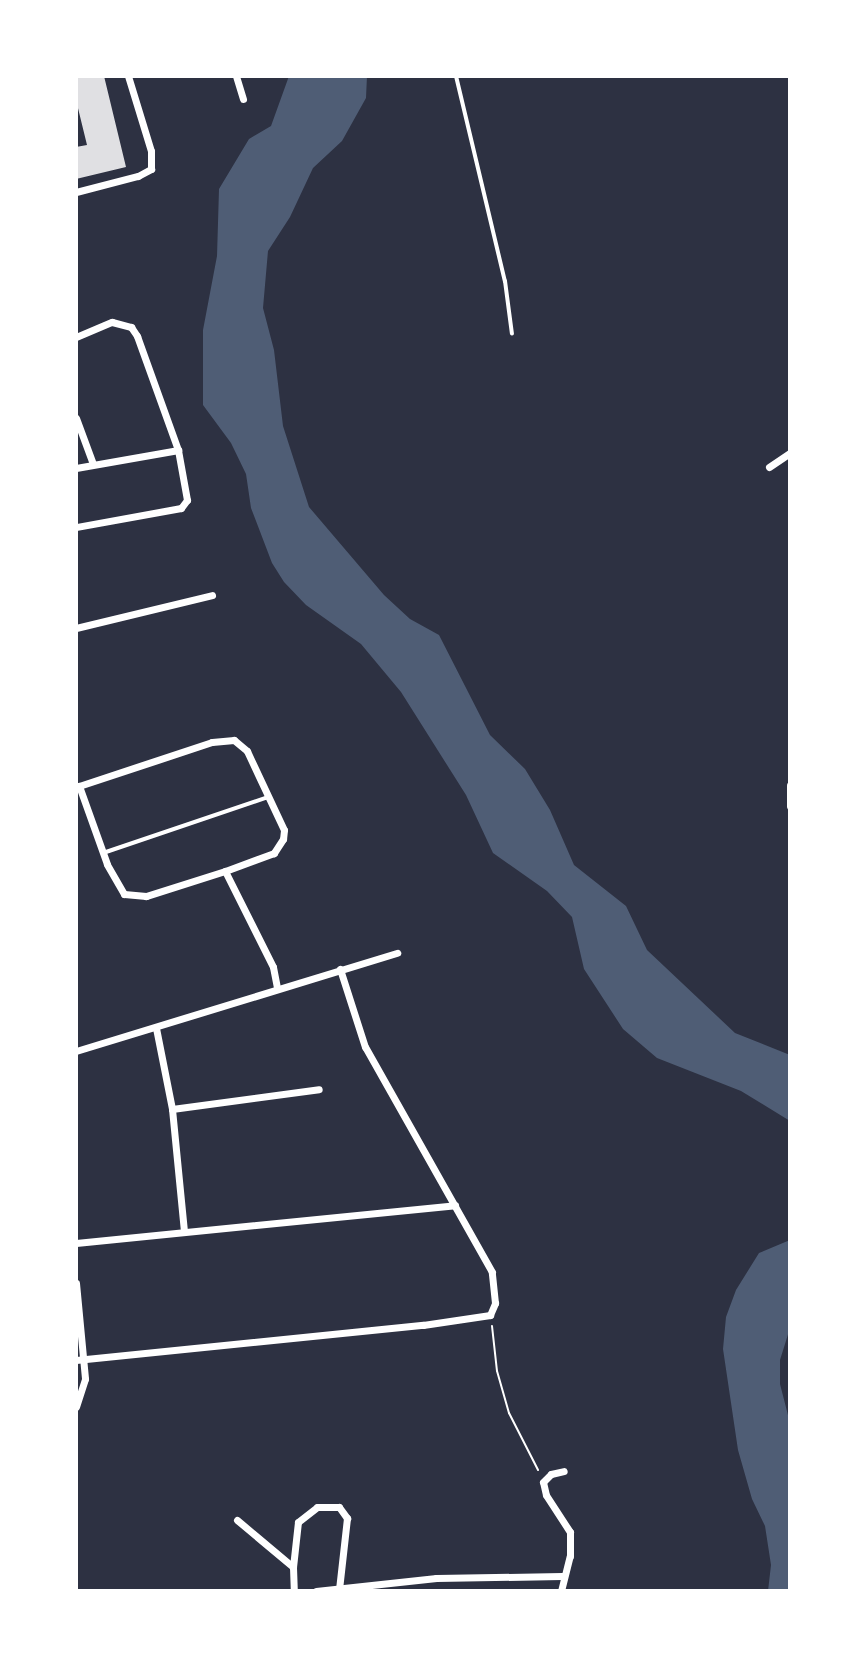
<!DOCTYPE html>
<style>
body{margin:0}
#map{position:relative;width:866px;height:1667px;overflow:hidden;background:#2d3142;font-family:Manrope,sans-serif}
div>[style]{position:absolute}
.water>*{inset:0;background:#4f5d75}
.building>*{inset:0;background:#e0e0e3}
.path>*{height:2px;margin:-1px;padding:0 1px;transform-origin:1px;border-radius:1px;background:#fff}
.service>*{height:4px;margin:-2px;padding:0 2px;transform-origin:2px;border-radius:2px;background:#fff}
.minor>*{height:7px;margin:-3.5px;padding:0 3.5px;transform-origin:3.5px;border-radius:3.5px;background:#fff}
span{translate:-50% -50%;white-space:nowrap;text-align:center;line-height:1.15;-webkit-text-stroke:7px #fff;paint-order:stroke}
.frame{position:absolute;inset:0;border:78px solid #fff;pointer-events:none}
</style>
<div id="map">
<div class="water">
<i style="clip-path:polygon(289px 76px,367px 76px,366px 98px,342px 141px,313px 168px,290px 217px,268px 251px,263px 308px,274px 350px,283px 426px,309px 507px,384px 595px,410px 619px,439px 635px,490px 735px,525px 769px,550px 810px,574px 865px,626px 906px,647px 950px,735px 1033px,790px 1055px,790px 1121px,741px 1091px,657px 1058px,623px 1029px,584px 969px,572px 917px,547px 891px,493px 853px,466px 795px,401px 692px,361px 644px,306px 605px,284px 582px,272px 563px,251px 508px,246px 474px,231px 443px,203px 405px,203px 330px,217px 256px,219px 189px,249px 139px,271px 126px)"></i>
<i style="clip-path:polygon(790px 1240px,790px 1328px,780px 1360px,780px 1384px,790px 1423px,790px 1591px,768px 1591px,771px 1565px,765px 1526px,752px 1499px,738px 1450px,723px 1349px,726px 1317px,736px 1290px,759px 1253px)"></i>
</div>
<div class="building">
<i style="clip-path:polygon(76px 76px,104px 76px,126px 167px,76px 179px,76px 147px,87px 145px,76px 100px)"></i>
</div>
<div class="path">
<i style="left:492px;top:1326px;width:45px;rotate:83.7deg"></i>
<i style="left:497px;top:1371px;width:44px;rotate:74.1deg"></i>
<i style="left:509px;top:1413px;width:64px;rotate:63deg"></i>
</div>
<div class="service">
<i style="left:456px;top:76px;width:211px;rotate:76.6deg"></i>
<i style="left:505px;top:281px;width:53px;rotate:82.5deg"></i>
<i style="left:103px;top:853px;width:174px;rotate:-18.7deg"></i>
</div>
<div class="minor">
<i style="left:236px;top:76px;width:24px;rotate:73deg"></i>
<i style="left:76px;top:192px;width:64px;rotate:-14.5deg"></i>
<i style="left:138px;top:176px;width:15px;rotate:-28deg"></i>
<i style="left:151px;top:169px;width:18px;rotate:-90deg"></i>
<i style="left:151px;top:151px;width:78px;rotate:-107deg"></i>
<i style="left:76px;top:337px;width:39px;rotate:-23deg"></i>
<i style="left:112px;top:322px;width:20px;rotate:15deg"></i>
<i style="left:131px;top:327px;width:11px;rotate:56deg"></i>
<i style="left:137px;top:336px;width:121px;rotate:70.2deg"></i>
<i style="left:178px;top:450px;width:51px;rotate:79.8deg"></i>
<i style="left:187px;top:500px;width:10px;rotate:127deg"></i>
<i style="left:181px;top:508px;width:107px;rotate:169.7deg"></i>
<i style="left:76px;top:418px;width:49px;rotate:69.7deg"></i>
<i style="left:769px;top:467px;width:25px;rotate:-34deg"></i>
<i style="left:76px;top:468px;width:104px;rotate:-10deg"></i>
<i style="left:76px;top:628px;width:140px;rotate:-13.6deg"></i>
<i style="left:790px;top:785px;width:21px;rotate:90deg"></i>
<i style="left:76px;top:787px;width:3px;rotate:-18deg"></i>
<i style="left:79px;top:786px;width:140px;rotate:-18.3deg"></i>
<i style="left:212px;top:742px;width:22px;rotate:-5deg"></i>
<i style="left:234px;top:740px;width:17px;rotate:40deg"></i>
<i style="left:247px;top:751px;width:87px;rotate:64.9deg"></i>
<i style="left:284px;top:830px;width:9px;rotate:96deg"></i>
<i style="left:283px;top:839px;width:17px;rotate:123deg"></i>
<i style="left:274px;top:853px;width:52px;rotate:159.8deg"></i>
<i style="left:225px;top:871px;width:83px;rotate:162.4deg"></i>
<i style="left:146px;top:896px;width:22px;rotate:-175deg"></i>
<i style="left:124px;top:894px;width:34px;rotate:-120deg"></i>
<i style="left:107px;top:864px;width:83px;rotate:-109.7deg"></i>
<i style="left:225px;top:871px;width:107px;rotate:63.4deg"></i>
<i style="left:273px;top:967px;width:21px;rotate:79deg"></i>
<i style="left:156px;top:1028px;width:83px;rotate:78.8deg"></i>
<i style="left:172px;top:1109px;width:123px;rotate:84.4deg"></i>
<i style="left:76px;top:1051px;width:336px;rotate:-17deg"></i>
<i style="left:172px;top:1109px;width:148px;rotate:-7.7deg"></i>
<i style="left:76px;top:1243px;width:381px;rotate:-5.7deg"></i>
<i style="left:76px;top:1283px;width:96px;rotate:84.6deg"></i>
<i style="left:85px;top:1379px;width:29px;rotate:108deg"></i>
<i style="left:76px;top:1360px;width:349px;rotate:-5.8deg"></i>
<i style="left:423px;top:1325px;width:68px;rotate:-8.5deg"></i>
<i style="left:490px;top:1315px;width:13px;rotate:-67deg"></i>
<i style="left:495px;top:1303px;width:31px;rotate:-96deg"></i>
<i style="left:492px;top:1272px;width:258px;rotate:-119.4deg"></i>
<i style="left:365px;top:1047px;width:82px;rotate:-107.8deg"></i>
<i style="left:237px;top:1520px;width:73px;rotate:40deg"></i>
<i style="left:293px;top:1567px;width:24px;rotate:88deg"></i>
<i style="left:293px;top:1567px;width:45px;rotate:-83.7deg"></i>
<i style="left:298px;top:1522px;width:24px;rotate:-38deg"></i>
<i style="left:317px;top:1507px;width:22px"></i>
<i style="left:339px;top:1507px;width:14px;rotate:54deg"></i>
<i style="left:347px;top:1518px;width:71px;rotate:96.4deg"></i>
<i style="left:316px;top:1591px;width:121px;rotate:-6.2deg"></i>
<i style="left:436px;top:1578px;width:126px;rotate:-0.9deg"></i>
<i style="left:561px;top:1591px;width:36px;rotate:-76deg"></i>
<i style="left:570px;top:1556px;width:24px;rotate:-90deg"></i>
<i style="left:570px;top:1532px;width:44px;rotate:-123deg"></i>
<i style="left:546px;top:1495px;width:13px;rotate:-103deg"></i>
<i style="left:543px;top:1482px;width:11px;rotate:-45deg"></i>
<i style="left:551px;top:1474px;width:13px;rotate:-13deg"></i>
</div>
<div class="frame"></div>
</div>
